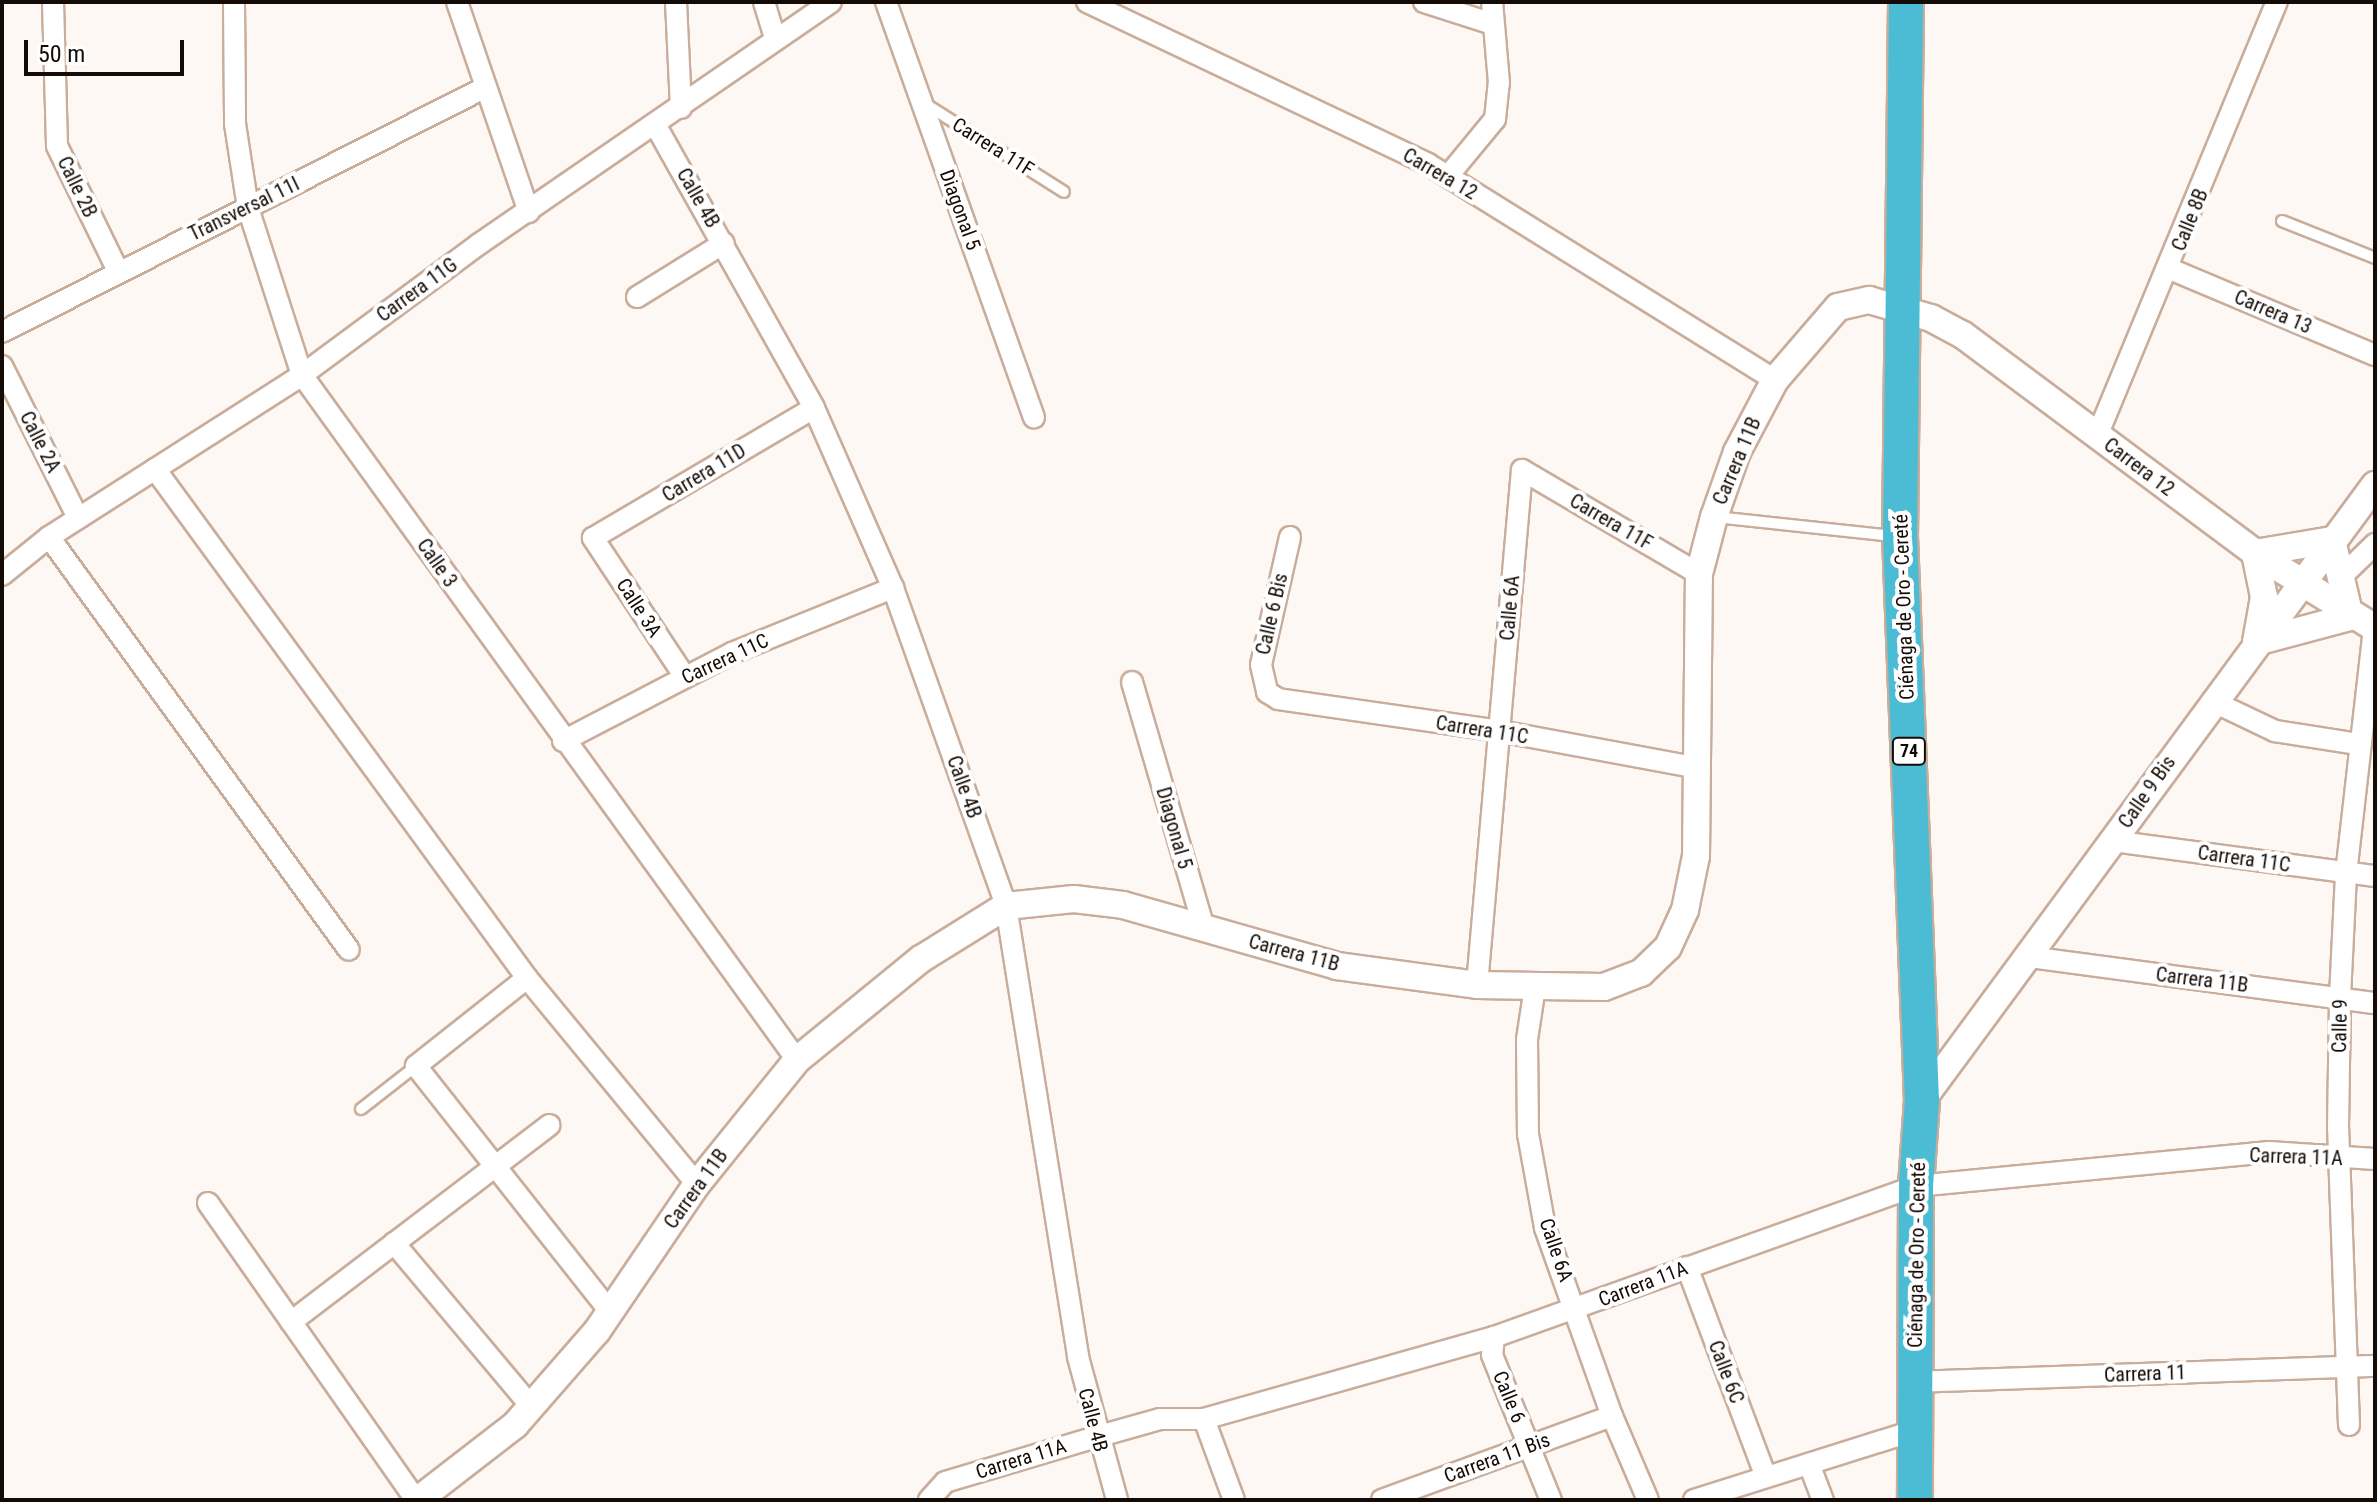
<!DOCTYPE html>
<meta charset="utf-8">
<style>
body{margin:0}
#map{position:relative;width:2377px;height:1502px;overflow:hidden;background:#fef8f5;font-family:"Roboto Condensed",sans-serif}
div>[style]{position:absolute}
.roads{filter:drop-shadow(2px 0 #c9ad9b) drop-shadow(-2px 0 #c9ad9b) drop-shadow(0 2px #c9ad9b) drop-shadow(0 -2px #c9ad9b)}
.service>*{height:10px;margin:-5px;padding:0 5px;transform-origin:5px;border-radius:5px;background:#fff}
.minor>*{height:20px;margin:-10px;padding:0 10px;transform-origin:10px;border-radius:10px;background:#fff}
.tertiary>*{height:26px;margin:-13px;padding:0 13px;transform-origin:13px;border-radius:13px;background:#fff}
.trunk>*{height:34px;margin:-17px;padding:0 17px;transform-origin:17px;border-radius:17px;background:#4cbcd4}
span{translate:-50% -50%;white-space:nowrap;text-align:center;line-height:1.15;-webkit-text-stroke:8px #fff;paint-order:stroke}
.shield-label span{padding:2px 6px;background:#fff;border:2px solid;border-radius:6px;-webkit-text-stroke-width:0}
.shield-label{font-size:18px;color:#140b06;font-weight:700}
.street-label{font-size:20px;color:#140b06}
.frame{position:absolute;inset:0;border:4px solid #140b06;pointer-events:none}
.scale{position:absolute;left:24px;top:40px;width:160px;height:36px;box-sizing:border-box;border:4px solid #140b06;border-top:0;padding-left:10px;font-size:24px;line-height:28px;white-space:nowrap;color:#140b06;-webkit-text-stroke:6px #fff;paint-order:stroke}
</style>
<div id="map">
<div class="roads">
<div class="service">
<i style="left:927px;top:105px;width:162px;rotate:32.4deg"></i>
<i style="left:2282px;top:221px;width:100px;rotate:21.7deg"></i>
<i style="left:1716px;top:517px;width:180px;rotate:6.1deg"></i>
<i style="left:361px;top:1109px;width:70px;rotate:-38deg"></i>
</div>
<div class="minor">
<i style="left:53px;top:2px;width:144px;rotate:88.4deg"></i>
<i style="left:57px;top:146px;width:139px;rotate:64deg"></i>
<i style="left:234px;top:2px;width:122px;rotate:89.5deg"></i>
<i style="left:235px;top:124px;width:85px;rotate:81.2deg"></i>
<i style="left:248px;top:208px;width:176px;rotate:72.1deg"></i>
<i style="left:302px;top:375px;width:845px;rotate:54.15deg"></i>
<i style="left:457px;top:2px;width:222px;rotate:71.1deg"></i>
<i style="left:676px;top:2px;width:106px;rotate:87.3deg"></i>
<i style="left:764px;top:2px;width:38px;rotate:73deg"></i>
<i style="left:886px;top:2px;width:441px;rotate:70.4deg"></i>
<i style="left:1087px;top:2px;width:378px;rotate:25.4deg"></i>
<i style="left:1428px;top:164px;width:409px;rotate:31.9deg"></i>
<i style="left:1424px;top:2px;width:72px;rotate:17.7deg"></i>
<i style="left:656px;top:126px;width:323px;rotate:60.7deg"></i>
<i style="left:814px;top:408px;width:197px;rotate:66.3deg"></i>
<i style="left:893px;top:588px;width:337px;rotate:70.4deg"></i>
<i style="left:1006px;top:906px;width:457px;rotate:80.9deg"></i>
<i style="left:1078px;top:1357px;width:148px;rotate:74.7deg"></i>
<i style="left:1448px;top:176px;width:74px;rotate:-50.5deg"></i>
<i style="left:1495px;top:119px;width:36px;rotate:-84deg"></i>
<i style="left:1499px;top:83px;width:81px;rotate:-94.9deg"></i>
<i style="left:2170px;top:269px;width:222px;rotate:22.8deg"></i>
<i style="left:637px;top:297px;width:102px;rotate:-31.8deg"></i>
<i style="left:2px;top:332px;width:542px;rotate:-26.85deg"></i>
<i style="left:2px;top:366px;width:170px;rotate:63.4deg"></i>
<i style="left:2097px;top:436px;width:470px;rotate:-67.5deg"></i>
<i style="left:155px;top:469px;width:630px;rotate:53.84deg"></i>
<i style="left:527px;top:978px;width:267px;rotate:50.5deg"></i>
<i style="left:49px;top:537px;width:510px;rotate:54.01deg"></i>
<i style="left:1290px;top:537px;width:131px;rotate:102.8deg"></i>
<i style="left:1261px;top:665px;width:28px;rotate:77deg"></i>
<i style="left:1267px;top:692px;width:13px;rotate:32deg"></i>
<i style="left:1278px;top:699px;width:223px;rotate:8.2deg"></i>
<i style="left:1499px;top:731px;width:202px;rotate:10.5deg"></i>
<i style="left:2px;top:575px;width:60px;rotate:-39deg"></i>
<i style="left:49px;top:537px;width:300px;rotate:-32.6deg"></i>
<i style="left:302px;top:375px;width:220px;rotate:-36.5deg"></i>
<i style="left:479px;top:244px;width:427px;rotate:-34.5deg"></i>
<i style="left:2343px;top:575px;width:45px;rotate:-44.1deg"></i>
<i style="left:685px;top:677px;width:167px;rotate:-123.5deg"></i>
<i style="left:593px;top:538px;width:256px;rotate:-30.5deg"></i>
<i style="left:1132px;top:682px;width:256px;rotate:73.7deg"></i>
<i style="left:2212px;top:701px;width:70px;rotate:25.5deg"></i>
<i style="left:2275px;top:731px;width:84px;rotate:8.9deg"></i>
<i style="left:563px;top:741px;width:191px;rotate:-27.5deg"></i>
<i style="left:732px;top:653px;width:174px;rotate:-22deg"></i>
<i style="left:2112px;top:841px;width:265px;rotate:7.6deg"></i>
<i style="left:2029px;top:957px;width:349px;rotate:7.6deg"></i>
<i style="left:527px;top:978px;width:142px;rotate:141.6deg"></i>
<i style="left:416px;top:1066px;width:313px;rotate:51.7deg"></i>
<i style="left:1477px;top:985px;width:517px;rotate:-85.01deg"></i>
<i style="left:1522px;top:470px;width:205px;rotate:30.4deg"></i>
<i style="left:1535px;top:987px;width:53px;rotate:98.7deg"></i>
<i style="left:1527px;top:1039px;width:95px;rotate:89.4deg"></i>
<i style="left:1528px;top:1134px;width:96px;rotate:79.7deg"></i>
<i style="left:1545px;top:1228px;width:200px;rotate:70.4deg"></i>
<i style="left:1612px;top:1416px;width:91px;rotate:66.8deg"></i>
<i style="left:208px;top:1203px;width:363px;rotate:55deg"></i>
<i style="left:394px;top:1243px;width:213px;rotate:50deg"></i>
<i style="left:1687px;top:1267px;width:224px;rotate:69.4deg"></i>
<i style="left:291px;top:1322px;width:325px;rotate:-37.3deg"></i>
<i style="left:1494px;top:1337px;width:18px;rotate:96deg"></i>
<i style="left:1492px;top:1355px;width:157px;rotate:67.9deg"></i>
<i style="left:1915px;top:1382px;width:460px;rotate:-2deg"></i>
<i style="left:1204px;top:1419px;width:86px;rotate:69.7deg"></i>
<i style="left:2349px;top:1425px;width:297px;rotate:-92.1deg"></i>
<i style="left:2338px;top:1128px;width:131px;rotate:-89.1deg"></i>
<i style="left:2340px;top:997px;width:123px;rotate:-87.2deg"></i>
<i style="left:2346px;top:874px;width:248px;rotate:-83.5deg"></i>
<i style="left:1809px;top:1464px;width:39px;rotate:69deg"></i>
<i style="left:929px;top:1500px;width:24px;rotate:-48deg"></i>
<i style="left:945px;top:1482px;width:158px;rotate:-16.6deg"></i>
<i style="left:1096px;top:1437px;width:66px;rotate:-15.7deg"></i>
<i style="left:1160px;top:1419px;width:44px"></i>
<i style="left:1204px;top:1419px;width:301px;rotate:-15.8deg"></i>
<i style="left:1494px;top:1337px;width:448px;rotate:-19.7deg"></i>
<i style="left:1916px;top:1186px;width:355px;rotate:-5.5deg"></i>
<i style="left:2269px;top:1152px;width:106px;rotate:3.8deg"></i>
<i style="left:1382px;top:1500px;width:245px;rotate:-20.1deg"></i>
<i style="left:1694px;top:1500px;width:233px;rotate:-17.5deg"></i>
</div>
<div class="tertiary">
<i style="left:2332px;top:540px;width:79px;rotate:76.8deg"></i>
<i style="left:2350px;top:617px;width:97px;rotate:165.1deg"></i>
<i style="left:2256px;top:642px;width:46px;rotate:-79.9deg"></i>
<i style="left:2264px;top:597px;width:45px;rotate:-101.6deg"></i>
<i style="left:2255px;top:553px;width:78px;rotate:-9.6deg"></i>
<i style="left:1922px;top:1100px;width:764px;rotate:-53.63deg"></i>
<i style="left:418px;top:1500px;width:123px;rotate:-37.7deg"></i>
<i style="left:515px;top:1425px;width:125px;rotate:-48.9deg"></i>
<i style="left:597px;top:1331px;width:178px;rotate:-55.8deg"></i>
<i style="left:697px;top:1184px;width:159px;rotate:-51.1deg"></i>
<i style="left:797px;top:1060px;width:160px;rotate:-39.2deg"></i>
<i style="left:921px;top:959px;width:100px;rotate:-31.9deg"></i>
<i style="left:1006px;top:906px;width:68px;rotate:-5.9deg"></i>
<i style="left:1074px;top:899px;width:49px;rotate:7deg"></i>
<i style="left:1123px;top:905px;width:223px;rotate:15.9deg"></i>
<i style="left:1337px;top:966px;width:141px;rotate:7.7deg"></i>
<i style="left:1477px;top:985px;width:127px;rotate:0.9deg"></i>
<i style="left:1604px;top:987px;width:40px;rotate:-21deg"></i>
<i style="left:1641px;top:973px;width:37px;rotate:-44deg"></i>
<i style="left:1668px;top:947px;width:41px;rotate:-65.3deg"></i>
<i style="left:1685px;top:910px;width:55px;rotate:-78.5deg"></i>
<i style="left:1696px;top:856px;width:282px;rotate:-89.4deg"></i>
<i style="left:1699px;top:574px;width:59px;rotate:-75.3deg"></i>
<i style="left:1714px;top:517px;width:69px;rotate:-70.5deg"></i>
<i style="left:1737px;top:452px;width:81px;rotate:-62.2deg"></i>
<i style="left:1775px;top:380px;width:96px;rotate:-49.2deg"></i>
<i style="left:1838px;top:307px;width:32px;rotate:-13deg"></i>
<i style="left:1869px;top:300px;width:65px;rotate:16.2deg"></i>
<i style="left:1931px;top:318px;width:36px;rotate:28deg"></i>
<i style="left:1963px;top:335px;width:364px;rotate:36.7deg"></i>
<i style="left:2255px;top:553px;width:142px;rotate:32deg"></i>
</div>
<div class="trunk">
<i style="left:1906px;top:2px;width:534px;rotate:90.64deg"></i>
<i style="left:1900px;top:536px;width:564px;rotate:87.77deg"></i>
<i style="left:1922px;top:1100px;width:86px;rotate:94deg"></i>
<i style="left:1916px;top:1186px;width:314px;rotate:90.2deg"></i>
</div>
</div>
<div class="shield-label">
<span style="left:1909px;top:751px">74</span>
</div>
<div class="street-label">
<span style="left:993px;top:147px;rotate:32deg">Carrera 11F</span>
<span style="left:1440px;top:174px;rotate:30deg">Carrera 12</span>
<span style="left:77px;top:187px;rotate:64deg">Calle 2B</span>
<span style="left:698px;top:198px;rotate:60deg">Calle 4B</span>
<span style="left:244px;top:209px;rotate:-26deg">Transversal 11I</span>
<span style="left:960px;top:210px;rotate:70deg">Diagonal 5</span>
<span style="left:2190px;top:220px;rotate:-68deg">Calle 8B</span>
<span style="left:417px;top:290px;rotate:-36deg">Carrera 11G</span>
<span style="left:2273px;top:312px;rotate:23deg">Carrera 13</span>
<span style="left:40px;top:442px;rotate:63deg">Calle 2A</span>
<span style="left:1737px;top:461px;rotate:-67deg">Carrera 11B</span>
<span style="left:2139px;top:467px;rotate:37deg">Carrera 12</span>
<span style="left:704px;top:473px;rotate:-31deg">Carrera 11D</span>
<span style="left:1611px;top:522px;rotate:30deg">Carrera 11F</span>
<span style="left:437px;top:563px;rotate:55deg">Calle 3</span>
<span style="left:1904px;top:607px;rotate:-92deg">Ciénaga de Oro - Cereté</span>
<span style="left:639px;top:608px;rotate:57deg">Calle 3A</span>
<span style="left:1510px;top:608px;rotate:-85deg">Calle 6A</span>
<span style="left:1272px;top:614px;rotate:-77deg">Calle 6 Bis</span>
<span style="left:725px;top:659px;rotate:-25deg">Carrera 11C</span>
<span style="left:1482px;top:730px;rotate:9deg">Carrera 11C</span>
<span style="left:964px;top:787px;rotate:70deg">Calle 4B</span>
<span style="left:2147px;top:792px;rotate:-55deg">Calle 9 Bis</span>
<span style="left:1174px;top:828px;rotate:74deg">Diagonal 5</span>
<span style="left:2244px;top:859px;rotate:8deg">Carrera 11C</span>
<span style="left:1294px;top:953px;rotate:15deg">Carrera 11B</span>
<span style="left:2202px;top:980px;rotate:7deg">Carrera 11B</span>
<span style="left:2340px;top:1026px;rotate:-89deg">Calle 9</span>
<span style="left:2296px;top:1157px;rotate:2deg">Carrera 11A</span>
<span style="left:696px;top:1189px;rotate:-54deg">Carrera 11B</span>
<span style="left:1556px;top:1250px;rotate:71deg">Calle 6A</span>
<span style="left:1917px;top:1255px;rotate:-89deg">Ciénaga de Oro - Cereté</span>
<span style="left:1643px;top:1284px;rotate:-21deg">Carrera 11A</span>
<span style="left:1726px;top:1372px;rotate:69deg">Calle 6C</span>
<span style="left:2145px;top:1374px;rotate:-2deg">Carrera 11</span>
<span style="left:1509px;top:1397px;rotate:68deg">Calle 6</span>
<span style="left:1093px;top:1420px;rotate:75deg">Calle 4B</span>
<span style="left:1497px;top:1458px;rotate:-20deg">Carrera 11 Bis</span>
<span style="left:1021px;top:1459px;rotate:-17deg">Carrera 11A</span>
</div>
<div class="frame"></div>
<div class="scale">50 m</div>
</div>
